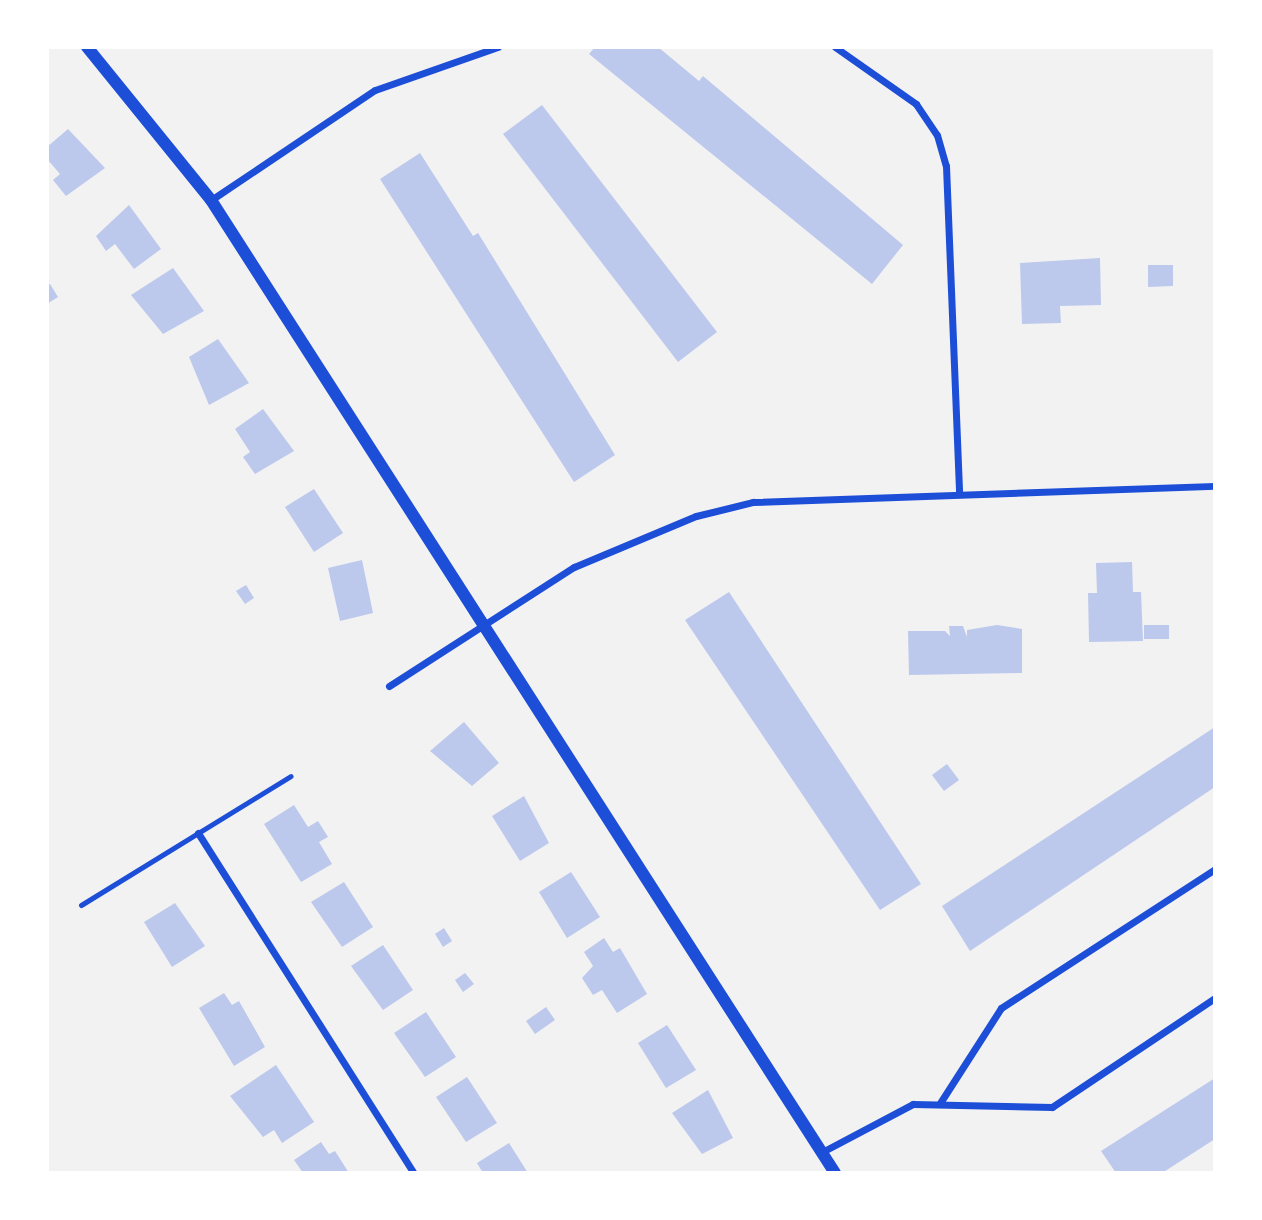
<!DOCTYPE html>
<style>
body{margin:0}
#map{position:relative;width:1262px;height:1220px;overflow:hidden;background:#f2f2f2;font-family:Overpass,sans-serif}
div>[style]{position:absolute}
.building>*{inset:0;background:#bdc9ec}
.service>*{height:5px;margin:-2.5px;padding:0 2.5px;transform-origin:2.5px;border-radius:2.5px;background:#1d4ed8}
.minor>*{height:7px;margin:-3.5px;padding:0 3.5px;transform-origin:3.5px;border-radius:3.5px;background:#1d4ed8}
.tertiary>*{height:12px;margin:-6px;padding:0 6px;transform-origin:6px;border-radius:6px;background:#1d4ed8}
span{translate:-50% -50%;white-space:nowrap;text-align:center;line-height:1.15;-webkit-text-stroke:6px #fff;paint-order:stroke}
.frame{position:absolute;inset:0;border:49px solid #fff;pointer-events:none}
</style>
<div id="map">
<div class="building">
<i style="clip-path:polygon(595px 47px,658px 47px,699px 81px,703px 76px,903px 245px,872px 284px,589px 54px)"></i>
<i style="clip-path:polygon(542px 105px,717px 332px,678px 362px,503px 134px)"></i>
<i style="clip-path:polygon(68px 129px,105px 168px,66px 196px,53px 180px,60px 174px,47px 159px,47px 147px)"></i>
<i style="clip-path:polygon(420px 153px,473px 236px,478px 233px,615px 455px,574px 482px,380px 179px)"></i>
<i style="clip-path:polygon(129px 205px,161px 249px,134px 269px,115px 244px,106px 251px,96px 236px)"></i>
<i style="clip-path:polygon(1100px 258px,1101px 305px,1060px 306px,1061px 323px,1022px 324px,1020px 263px)"></i>
<i style="clip-path:polygon(1148px 265px,1173px 265px,1173px 286px,1148px 287px)"></i>
<i style="clip-path:polygon(173px 268px,204px 311px,163px 334px,131px 295px)"></i>
<i style="clip-path:polygon(50px 284px,58px 297px,47px 304px,47px 285px)"></i>
<i style="clip-path:polygon(218px 339px,249px 383px,209px 405px,189px 357px)"></i>
<i style="clip-path:polygon(263px 409px,294px 451px,255px 474px,243px 457px,250px 452px,235px 429px)"></i>
<i style="clip-path:polygon(314px 489px,343px 533px,314px 552px,285px 507px)"></i>
<i style="clip-path:polygon(362px 560px,373px 613px,340px 621px,328px 568px)"></i>
<i style="clip-path:polygon(1132px 562px,1133px 592px,1141px 592px,1143px 641px,1089px 642px,1088px 593px,1097px 593px,1096px 563px)"></i>
<i style="clip-path:polygon(246px 585px,254px 598px,245px 604px,236px 591px)"></i>
<i style="clip-path:polygon(729px 592px,921px 884px,880px 910px,685px 620px)"></i>
<i style="clip-path:polygon(997px 625px,1022px 629px,1022px 673px,909px 675px,908px 631px,945px 631px,950px 636px,949px 626px,963px 626px,967px 637px,967px 630px)"></i>
<i style="clip-path:polygon(1144px 625px,1169px 625px,1169px 639px,1144px 639px)"></i>
<i style="clip-path:polygon(464px 722px,499px 763px,472px 786px,430px 751px)"></i>
<i style="clip-path:polygon(1215px 727px,1215px 787px,970px 951px,942px 906px)"></i>
<i style="clip-path:polygon(947px 764px,959px 780px,944px 791px,932px 775px)"></i>
<i style="clip-path:polygon(524px 796px,549px 843px,520px 861px,492px 816px)"></i>
<i style="clip-path:polygon(294px 805px,308px 827px,318px 821px,328px 837px,319px 842px,332px 864px,301px 882px,264px 824px)"></i>
<i style="clip-path:polygon(571px 872px,600px 917px,567px 938px,539px 892px)"></i>
<i style="clip-path:polygon(344px 882px,373px 927px,342px 947px,311px 902px)"></i>
<i style="clip-path:polygon(175px 903px,205px 946px,172px 967px,144px 922px)"></i>
<i style="clip-path:polygon(444px 928px,452px 941px,443px 947px,435px 934px)"></i>
<i style="clip-path:polygon(604px 938px,613px 952px,620px 948px,647px 994px,617px 1013px,602px 990px,593px 995px,582px 978px,593px 966px,584px 952px)"></i>
<i style="clip-path:polygon(383px 945px,413px 990px,383px 1010px,351px 966px)"></i>
<i style="clip-path:polygon(465px 973px,474px 984px,463px 992px,455px 980px)"></i>
<i style="clip-path:polygon(224px 993px,232px 1005px,239px 1001px,265px 1047px,234px 1066px,199px 1008px)"></i>
<i style="clip-path:polygon(546px 1007px,555px 1020px,535px 1034px,526px 1021px)"></i>
<i style="clip-path:polygon(426px 1012px,456px 1057px,425px 1077px,394px 1033px)"></i>
<i style="clip-path:polygon(667px 1025px,696px 1070px,666px 1088px,638px 1043px)"></i>
<i style="clip-path:polygon(276px 1065px,314px 1122px,282px 1143px,274px 1130px,263px 1137px,230px 1096px)"></i>
<i style="clip-path:polygon(467px 1077px,497px 1123px,466px 1142px,436px 1097px)"></i>
<i style="clip-path:polygon(1215px 1078px,1215px 1139px,1162px 1173px,1116px 1173px,1101px 1151px)"></i>
<i style="clip-path:polygon(708px 1090px,733px 1138px,702px 1154px,672px 1113px)"></i>
<i style="clip-path:polygon(321px 1142px,329px 1154px,335px 1151px,349px 1173px,303px 1173px,294px 1160px)"></i>
<i style="clip-path:polygon(509px 1143px,528px 1173px,483px 1173px,477px 1163px)"></i>
</div>
<div class="service">
<i style="left:81px;top:905px;width:246px;rotate:-31.6deg"></i>
</div>
<div class="minor">
<i style="left:835px;top:47px;width:99px;rotate:35.1deg"></i>
<i style="left:916px;top:104px;width:37px;rotate:56deg"></i>
<i style="left:937px;top:135px;width:32px;rotate:74deg"></i>
<i style="left:946px;top:166px;width:325px;rotate:87.7deg"></i>
<i style="left:211px;top:200px;width:197px;rotate:-33.9deg"></i>
<i style="left:375px;top:90px;width:130px;rotate:-19.3deg"></i>
<i style="left:389px;top:686px;width:220px;rotate:-32.8deg"></i>
<i style="left:574px;top:567px;width:132px;rotate:-22.7deg"></i>
<i style="left:696px;top:516px;width:59px;rotate:-13.8deg"></i>
<i style="left:753px;top:502px;width:462px;rotate:-2deg"></i>
<i style="left:198px;top:833px;width:403px;rotate:57.6deg"></i>
<i style="left:940px;top:1103px;width:113px;rotate:-57.3deg"></i>
<i style="left:1001px;top:1008px;width:255px;rotate:-33deg"></i>
<i style="left:822px;top:1152px;width:103px;rotate:-27.8deg"></i>
<i style="left:913px;top:1104px;width:139px;rotate:1.2deg"></i>
<i style="left:1052px;top:1107px;width:196px;rotate:-33.8deg"></i>
</div>
<div class="tertiary">
<i style="left:87px;top:47px;width:197px;rotate:51deg"></i>
<i style="left:211px;top:200px;width:1156px;rotate:57.33deg"></i>
</div>
<div class="frame"></div>
</div>
